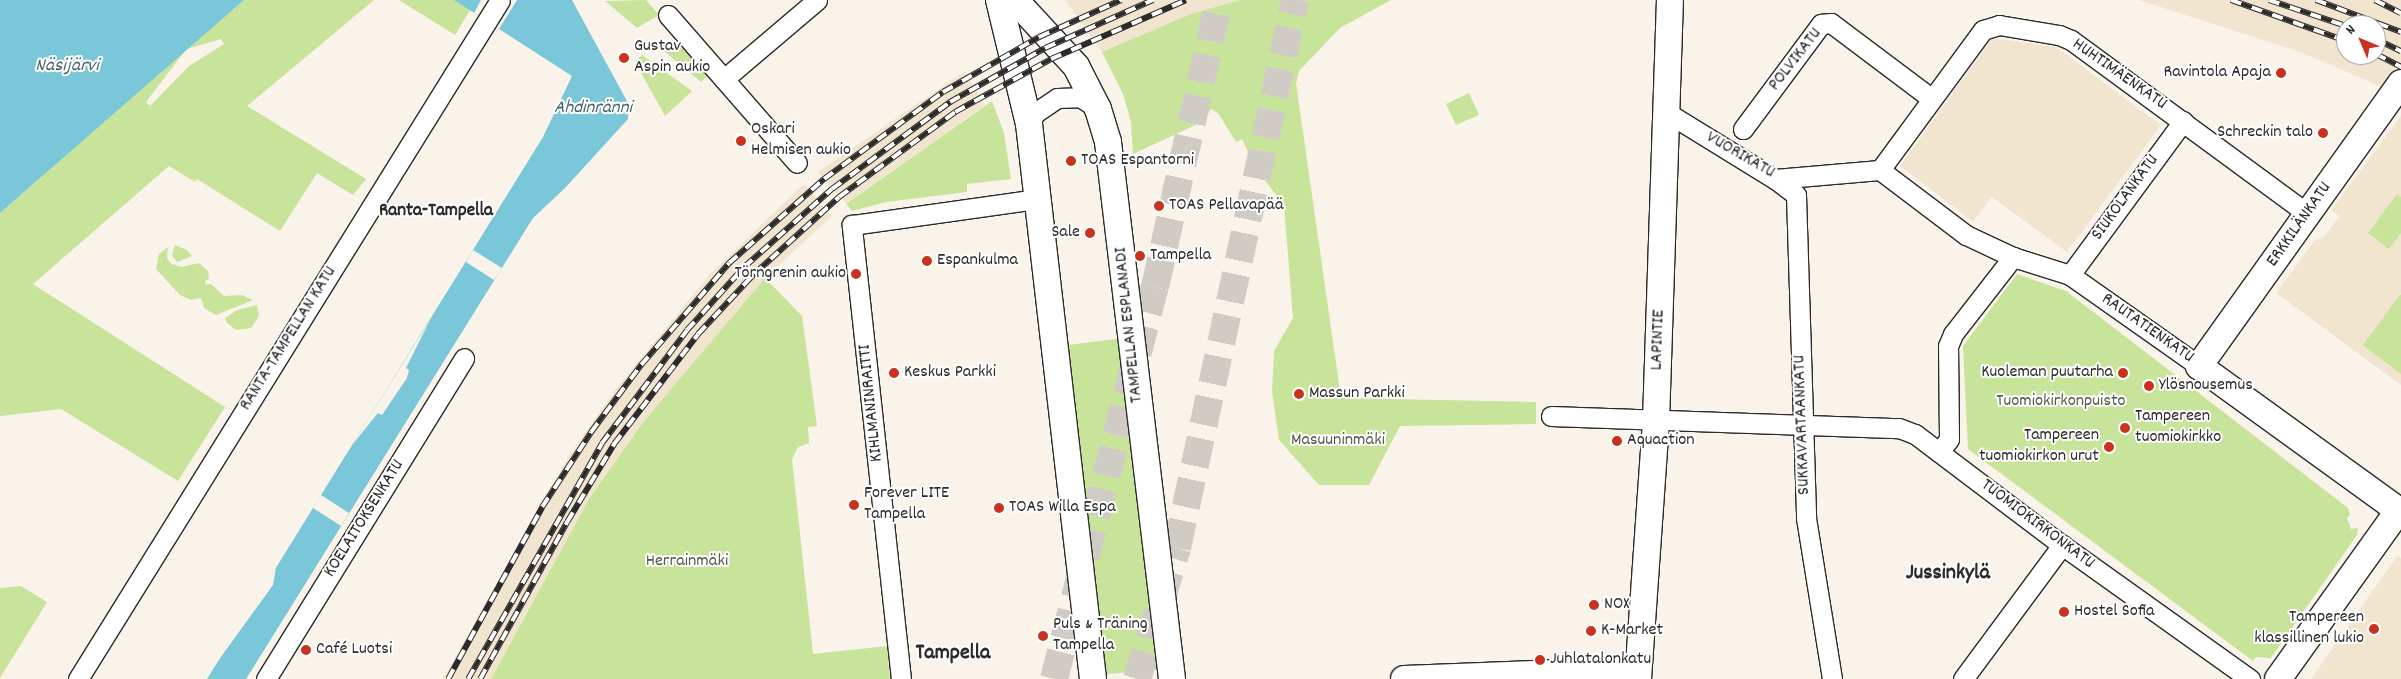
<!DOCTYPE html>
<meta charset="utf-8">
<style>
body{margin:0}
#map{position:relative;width:2401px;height:679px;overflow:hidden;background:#f9f3ea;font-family:Dekko,sans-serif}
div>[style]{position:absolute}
.built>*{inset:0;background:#f1e5d0}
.green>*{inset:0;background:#c8e39a}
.water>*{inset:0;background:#7ac7d9}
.pier>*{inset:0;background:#f9f3ea}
.highway-tunnel>*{height:28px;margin-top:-14px;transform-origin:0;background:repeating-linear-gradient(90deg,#d0cbc4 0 28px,transparent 0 42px)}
.roads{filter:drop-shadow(1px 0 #2b2b2b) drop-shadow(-1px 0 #2b2b2b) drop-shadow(0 1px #2b2b2b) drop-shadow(0 -1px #2b2b2b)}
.street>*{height:19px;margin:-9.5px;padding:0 9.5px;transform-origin:9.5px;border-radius:9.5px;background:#fff}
.secondary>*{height:26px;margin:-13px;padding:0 13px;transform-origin:13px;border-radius:13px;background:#fff}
.rail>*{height:5.5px;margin-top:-2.75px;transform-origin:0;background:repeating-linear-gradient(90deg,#fff 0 11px,#2b2b2b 0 22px);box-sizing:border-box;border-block:1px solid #2b2b2b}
.dots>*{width:14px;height:14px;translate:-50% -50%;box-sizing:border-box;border:2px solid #fff;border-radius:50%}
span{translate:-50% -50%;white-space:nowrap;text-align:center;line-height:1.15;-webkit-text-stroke:4px #fff;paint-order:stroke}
.poi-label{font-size:18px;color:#2b2b2b}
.left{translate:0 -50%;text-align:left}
.right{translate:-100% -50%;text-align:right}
.street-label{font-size:18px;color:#2b2b2b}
.park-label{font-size:18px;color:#525947}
.water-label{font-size:19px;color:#476268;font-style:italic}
.neighbourhood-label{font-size:19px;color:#2b2b2b;font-weight:700}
.district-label{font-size:22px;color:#2b2b2b;font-weight:700}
.north{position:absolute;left:2336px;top:15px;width:50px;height:50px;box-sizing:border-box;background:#fff;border:1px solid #aaa;border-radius:50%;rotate:315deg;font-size:14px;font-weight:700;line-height:20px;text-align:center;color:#2b2b2b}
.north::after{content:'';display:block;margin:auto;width:18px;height:22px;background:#c8321e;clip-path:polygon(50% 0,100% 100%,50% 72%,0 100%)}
</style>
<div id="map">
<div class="built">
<i style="clip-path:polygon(1065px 0,1240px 0,1191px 14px,1102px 52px)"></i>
<i style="clip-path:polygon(evenodd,2139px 0,2401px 0,2401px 100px,2373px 83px,2300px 52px,2139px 0,2346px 25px,2376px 25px,2376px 55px,2346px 55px,2346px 25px)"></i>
<i style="clip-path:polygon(1998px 39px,2056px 47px,2161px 125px,2067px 252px,1992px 197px,1973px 222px,1900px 166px,1991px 40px)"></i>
<i style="clip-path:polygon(965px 71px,985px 105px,846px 204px,818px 172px)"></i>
<i style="clip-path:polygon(2401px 116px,2401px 385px,2276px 293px,2315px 240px,2324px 237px,2340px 216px,2331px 210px)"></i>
<i style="clip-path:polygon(804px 184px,832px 216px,765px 278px,644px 421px,589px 499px,491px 679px,443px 679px,570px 454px,616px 389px,712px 272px)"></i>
<i style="clip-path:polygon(2397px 556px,2401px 558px,2401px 679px,2311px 679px)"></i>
</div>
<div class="green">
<i style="clip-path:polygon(244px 0,374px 0,247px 106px,366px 179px,353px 195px,317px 173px,280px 231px,197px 179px,195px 182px,169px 166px,33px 284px,225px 407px,178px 481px,61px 409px,0 416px,0 213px,184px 52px,146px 102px,150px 106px,189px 66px,224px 44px,221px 39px,187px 49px)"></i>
<i style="clip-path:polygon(399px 0,454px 0,470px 10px,455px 35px)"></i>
<i style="clip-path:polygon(646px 0,659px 15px,637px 28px,605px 1px)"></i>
<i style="clip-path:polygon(1240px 0,1391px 0,1340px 28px,1299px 71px,1296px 83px,1341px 398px,1536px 402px,1536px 424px,1400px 426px,1369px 485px,1319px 485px,1279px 440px,1272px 392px,1274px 351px,1293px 318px,1284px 205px,1256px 169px,1242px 139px,1236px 142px,1218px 113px,1211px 109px,1202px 122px,1133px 154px,1131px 122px,1123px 94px,1102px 52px,1191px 14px)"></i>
<i style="clip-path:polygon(688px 47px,711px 73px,701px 82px,664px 51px)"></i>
<i style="clip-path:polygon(642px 55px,692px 91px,665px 116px,635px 62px)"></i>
<i style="clip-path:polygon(1469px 93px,1479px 115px,1456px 125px,1446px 104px)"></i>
<i style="clip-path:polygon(992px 101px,1004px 133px,1011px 179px,967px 184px,967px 192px,886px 202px,852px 211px,846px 204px)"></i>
<i style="clip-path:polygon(2397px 194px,2401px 197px,2401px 233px,2389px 249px,2368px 233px)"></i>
<i style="clip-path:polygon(175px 245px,187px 250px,192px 256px,177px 262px,172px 256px)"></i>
<i style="clip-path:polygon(168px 247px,167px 258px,171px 264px,182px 267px,199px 263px,208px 271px,209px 279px,205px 281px,205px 285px,211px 284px,224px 296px,242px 295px,253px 300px,216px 315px,204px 308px,201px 298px,191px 300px,180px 295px,156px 269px,159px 254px)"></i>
<i style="clip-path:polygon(2017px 274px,2066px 291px,2348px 508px,2350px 515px,2347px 518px,2351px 529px,2358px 528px,2357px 535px,2271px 658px,2256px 657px,2253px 661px,1968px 449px,1963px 346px)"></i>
<i style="clip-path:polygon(765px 278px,802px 316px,817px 426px,808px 427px,809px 443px,798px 447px,792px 459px,813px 654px,887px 646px,890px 679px,491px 679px,589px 499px,644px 421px)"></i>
<i style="clip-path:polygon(2400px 295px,2401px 295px,2401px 374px,2363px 345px)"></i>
<i style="clip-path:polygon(257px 305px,259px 316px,251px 328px,236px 330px,227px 323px,225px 318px,237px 310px)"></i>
<i style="clip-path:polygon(1122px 338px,1160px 669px,1099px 675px,1061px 346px)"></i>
<i style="clip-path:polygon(21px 586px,47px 602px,0 678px,0 588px)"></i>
</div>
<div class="water">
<i style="clip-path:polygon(0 0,244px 0,0 213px)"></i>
<i style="clip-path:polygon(454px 0,572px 0,629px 103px,628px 119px,565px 188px,533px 218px,246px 679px,207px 679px,543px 137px,572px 76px)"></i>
</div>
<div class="pier">
<i style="clip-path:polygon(481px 0,517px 0,499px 29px,474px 13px)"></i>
<i style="clip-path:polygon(572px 0,631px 102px,632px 112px,630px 121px,567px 190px,628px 120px,630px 112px,628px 103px)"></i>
<i style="clip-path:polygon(473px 250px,502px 268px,494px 280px,466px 262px)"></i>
<i style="clip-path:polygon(430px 320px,406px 368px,409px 370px,407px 378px,382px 415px,378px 413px,352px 445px)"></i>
<i style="clip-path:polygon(321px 495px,349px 513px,341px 526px,313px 508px)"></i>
<i style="clip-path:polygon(276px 568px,273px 585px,205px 679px,228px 641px)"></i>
</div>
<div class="highway-tunnel">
<i style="left:1054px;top:679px;width:405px;rotate:-75.6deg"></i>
<i style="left:1155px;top:287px;width:294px;rotate:-77.4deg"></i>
<i style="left:1137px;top:679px;width:137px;rotate:-73deg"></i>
<i style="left:1177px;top:548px;width:561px;rotate:-77.85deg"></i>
</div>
<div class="roads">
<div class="street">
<i style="left:668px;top:15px;width:196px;rotate:48.9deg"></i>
<i style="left:724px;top:79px;width:122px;rotate:-40.3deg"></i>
<i style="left:1666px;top:112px;width:128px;rotate:31.6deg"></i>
<i style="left:1775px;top:179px;width:105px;rotate:-4.9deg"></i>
<i style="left:1029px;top:124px;width:13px;rotate:-61deg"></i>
<i style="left:1035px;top:113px;width:27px;rotate:-34deg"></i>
<i style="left:1057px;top:98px;width:23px;rotate:-2deg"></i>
<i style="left:1080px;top:97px;width:20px;rotate:33deg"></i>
<i style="left:1743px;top:129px;width:131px;rotate:-53.4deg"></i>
<i style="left:1821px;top:24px;width:10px;rotate:-6deg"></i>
<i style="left:1831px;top:23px;width:125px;rotate:36.9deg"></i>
<i style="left:1880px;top:170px;width:174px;rotate:-53.7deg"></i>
<i style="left:1983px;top:30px;width:17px;rotate:-17deg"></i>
<i style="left:1999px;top:25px;width:61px;rotate:9.5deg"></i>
<i style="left:2059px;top:35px;width:13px;rotate:23deg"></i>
<i style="left:2071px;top:40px;width:294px;rotate:36.3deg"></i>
<i style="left:1880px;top:170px;width:108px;rotate:37.1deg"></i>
<i style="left:1966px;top:235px;width:52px;rotate:25.1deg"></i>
<i style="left:2013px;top:257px;width:60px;rotate:17.5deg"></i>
<i style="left:2070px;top:275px;width:158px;rotate:35.2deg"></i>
<i style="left:1775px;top:179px;width:26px;rotate:37deg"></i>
<i style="left:1796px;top:195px;width:323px;rotate:88.2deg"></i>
<i style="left:1806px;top:518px;width:163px;rotate:80.8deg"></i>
<i style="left:2070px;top:275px;width:191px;rotate:-53.7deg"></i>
<i style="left:1551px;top:416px;width:348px;rotate:2deg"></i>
<i style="left:1899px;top:428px;width:17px;rotate:21deg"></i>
<i style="left:1915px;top:434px;width:184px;rotate:37.1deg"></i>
<i style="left:2062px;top:545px;width:231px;rotate:35.5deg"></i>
<i style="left:1939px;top:452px;width:16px;rotate:-52deg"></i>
<i style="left:1949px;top:439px;width:93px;rotate:-90.6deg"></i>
<i style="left:1948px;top:346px;width:13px;rotate:-67deg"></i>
<i style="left:1953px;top:334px;width:98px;rotate:-52.1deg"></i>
<i style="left:78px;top:679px;width:799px;rotate:-58.14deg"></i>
<i style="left:266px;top:679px;width:377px;rotate:-58.3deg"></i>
<i style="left:901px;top:679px;width:457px;rotate:-96.2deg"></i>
<i style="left:852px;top:225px;width:187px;rotate:-8deg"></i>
<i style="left:1963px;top:679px;width:167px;rotate:-53.5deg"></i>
</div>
<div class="secondary">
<i style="left:999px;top:0;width:128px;rotate:76.4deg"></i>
<i style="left:1029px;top:124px;width:559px;rotate:83.42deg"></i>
<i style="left:1015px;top:0;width:90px;rotate:47.3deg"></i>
<i style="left:1076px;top:66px;width:48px;rotate:62.9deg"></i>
<i style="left:1098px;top:109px;width:34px;rotate:73deg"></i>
<i style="left:1108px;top:142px;width:541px;rotate:83.2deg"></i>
<i style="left:2401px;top:83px;width:348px;rotate:125.5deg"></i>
<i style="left:2199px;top:366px;width:249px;rotate:35.9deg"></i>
<i style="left:1404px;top:679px;width:234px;rotate:-2.2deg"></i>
<i style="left:1638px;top:679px;width:259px;rotate:-86deg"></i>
<i style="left:1656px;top:421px;width:421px;rotate:-88.1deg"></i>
<i style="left:2278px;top:679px;width:208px;rotate:-54.4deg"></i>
</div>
</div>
<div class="rail">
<i style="left:2231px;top:0;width:122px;rotate:19.6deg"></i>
<i style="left:2269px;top:0;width:81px;rotate:18.7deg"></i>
<i style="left:2316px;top:0;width:91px;rotate:20.6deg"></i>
<i style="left:2375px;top:0;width:29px;rotate:27deg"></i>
<i style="left:2376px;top:39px;width:28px;rotate:26deg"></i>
<i style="left:2376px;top:54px;width:28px;rotate:27deg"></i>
<i style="left:448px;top:679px;width:196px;rotate:-61.3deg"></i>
<i style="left:542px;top:507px;width:90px;rotate:-56.8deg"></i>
<i style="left:591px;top:432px;width:84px;rotate:-53.3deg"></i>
<i style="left:641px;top:365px;width:135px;rotate:-49.2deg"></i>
<i style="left:729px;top:263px;width:127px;rotate:-41.5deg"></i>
<i style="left:824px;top:179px;width:147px;rotate:-36.2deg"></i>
<i style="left:943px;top:92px;width:111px;rotate:-29.8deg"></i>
<i style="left:1039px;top:37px;width:90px;rotate:-24.3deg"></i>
<i style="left:468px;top:679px;width:271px;rotate:-60.4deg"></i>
<i style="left:602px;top:443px;width:141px;rotate:-53deg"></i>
<i style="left:687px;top:330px;width:85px;rotate:-47.9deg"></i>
<i style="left:744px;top:267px;width:118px;rotate:-41.6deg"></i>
<i style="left:832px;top:189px;width:147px;rotate:-36.4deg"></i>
<i style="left:950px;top:102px;width:109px;rotate:-29.6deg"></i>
<i style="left:1045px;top:48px;width:118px;rotate:-24deg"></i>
<i style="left:480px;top:679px;width:179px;rotate:-61deg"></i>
<i style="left:567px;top:522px;width:91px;rotate:-58.9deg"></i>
<i style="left:614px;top:444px;width:138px;rotate:-52.6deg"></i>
<i style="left:698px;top:334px;width:82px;rotate:-47deg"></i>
<i style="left:754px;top:274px;width:115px;rotate:-42.2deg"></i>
<i style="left:839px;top:197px;width:144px;rotate:-36.2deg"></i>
<i style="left:955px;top:112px;width:110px;rotate:-28.9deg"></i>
<i style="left:1051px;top:59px;width:147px;rotate:-23.6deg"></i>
</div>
<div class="dots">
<i style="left:624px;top:58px;background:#c8321e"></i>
<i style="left:2281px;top:73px;background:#c8321e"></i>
<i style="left:2323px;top:133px;background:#c8321e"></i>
<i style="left:741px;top:141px;background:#c8321e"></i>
<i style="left:1071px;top:161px;background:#c8321e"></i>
<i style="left:1159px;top:206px;background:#c8321e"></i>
<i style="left:1090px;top:233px;background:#c8321e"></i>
<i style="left:1140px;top:256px;background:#c8321e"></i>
<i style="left:927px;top:261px;background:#c8321e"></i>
<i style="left:856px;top:274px;background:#c8321e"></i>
<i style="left:894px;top:373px;background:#c8321e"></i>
<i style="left:2123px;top:373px;background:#c8321e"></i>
<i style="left:2149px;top:386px;background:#c8321e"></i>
<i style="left:1299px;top:394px;background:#c8321e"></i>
<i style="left:2125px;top:428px;background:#c8321e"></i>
<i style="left:1617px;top:441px;background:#c8321e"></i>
<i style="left:2109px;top:447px;background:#c8321e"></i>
<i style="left:854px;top:505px;background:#c8321e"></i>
<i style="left:999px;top:508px;background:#c8321e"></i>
<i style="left:1594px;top:605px;background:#c8321e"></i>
<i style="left:2064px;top:612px;background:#c8321e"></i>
<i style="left:2374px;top:629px;background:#c8321e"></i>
<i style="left:1591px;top:631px;background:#c8321e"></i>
<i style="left:1043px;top:636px;background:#c8321e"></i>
<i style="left:306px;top:650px;background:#c8321e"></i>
<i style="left:1540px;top:660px;background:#c8321e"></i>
</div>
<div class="poi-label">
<span class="left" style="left:634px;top:58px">Gustav<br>Aspin aukio</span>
<span class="right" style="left:2271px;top:73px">Ravintola Apaja</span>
<span class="left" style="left:751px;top:141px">Oskari<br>Helmisen aukio</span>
<span class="right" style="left:2313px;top:133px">Schreckin talo</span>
<span class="left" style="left:1081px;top:161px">TOAS Espantorni</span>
<span class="left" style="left:1169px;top:206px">TOAS Pellavapää</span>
<span class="right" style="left:1080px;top:233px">Sale</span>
<span class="left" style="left:1150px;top:256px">Tampella</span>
<span class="left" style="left:937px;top:261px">Espankulma</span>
<span class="right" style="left:846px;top:274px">Törngrenin aukio</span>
<span class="left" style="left:904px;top:373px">Keskus Parkki</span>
<span class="right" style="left:2113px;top:373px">Kuoleman puutarha</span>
<span class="left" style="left:2159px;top:386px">Ylösnousemus</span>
<span class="left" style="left:1309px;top:394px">Massun Parkki</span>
<span class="left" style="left:2135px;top:428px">Tampereen<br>tuomiokirkko</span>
<span class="right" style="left:2099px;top:447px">Tampereen<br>tuomiokirkon urut</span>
<span class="left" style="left:1627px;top:441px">Aquaction</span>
<span class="left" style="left:864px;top:505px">Forever LITE<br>Tampella</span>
<span class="left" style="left:1009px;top:508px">TOAS Willa Espa</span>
<span class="left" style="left:1604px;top:605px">NOX</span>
<span class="left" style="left:2074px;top:612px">Hostel Sofia</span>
<span class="right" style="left:2364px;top:629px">Tampereen<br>klassillinen lukio</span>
<span class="left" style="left:1053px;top:636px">Puls &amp; Träning<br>Tampella</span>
<span class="left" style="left:1601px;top:631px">K-Market</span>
<span class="left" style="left:316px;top:650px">Café Luotsi</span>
<span class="left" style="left:1550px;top:660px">Juhlatalonkatu</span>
</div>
<div class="street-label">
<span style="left:1796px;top:60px;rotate:-52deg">POLVIKATU</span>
<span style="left:2119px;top:75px;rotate:35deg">HUHTIMÄENKATU</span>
<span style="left:1740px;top:156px;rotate:30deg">VUORIKATU</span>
<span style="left:2126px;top:198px;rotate:-54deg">SIUKOLANKATU</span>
<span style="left:2300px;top:225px;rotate:-55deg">ERKKILÄNKATU</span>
<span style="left:1130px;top:325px;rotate:-96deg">TAMPELLAN ESPLANADI</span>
<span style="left:2147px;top:329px;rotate:35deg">RAUTATIENKATU</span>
<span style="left:289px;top:339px;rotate:-58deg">RANTA-TAMPELLAN KATU</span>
<span style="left:1659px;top:340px;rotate:-88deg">LAPINTIE</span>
<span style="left:872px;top:403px;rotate:-96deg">KIHLMANINRAITTI</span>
<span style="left:1803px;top:425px;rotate:-92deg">SUKKAVARTAANKATU</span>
<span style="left:365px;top:519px;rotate:-58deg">KOELAITOKSENKATU</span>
<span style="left:2037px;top:525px;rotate:37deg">TUOMIOKIRKONKATU</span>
</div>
<div class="park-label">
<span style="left:2061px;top:402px">Tuomiokirkonpuisto</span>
<span style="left:1338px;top:441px">Masuuninmäki</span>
<span style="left:687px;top:562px">Herrainmäki</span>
</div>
<div class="water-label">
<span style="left:67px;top:67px">Näsijärvi</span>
<span style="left:593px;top:109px">Ahdinränni</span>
</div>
<div class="neighbourhood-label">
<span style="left:436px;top:212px">Ranta-Tampella</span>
</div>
<div class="district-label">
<span style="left:1948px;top:574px">Jussinkylä</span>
<span style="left:953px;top:654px">Tampella</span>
</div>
<div class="north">N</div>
</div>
